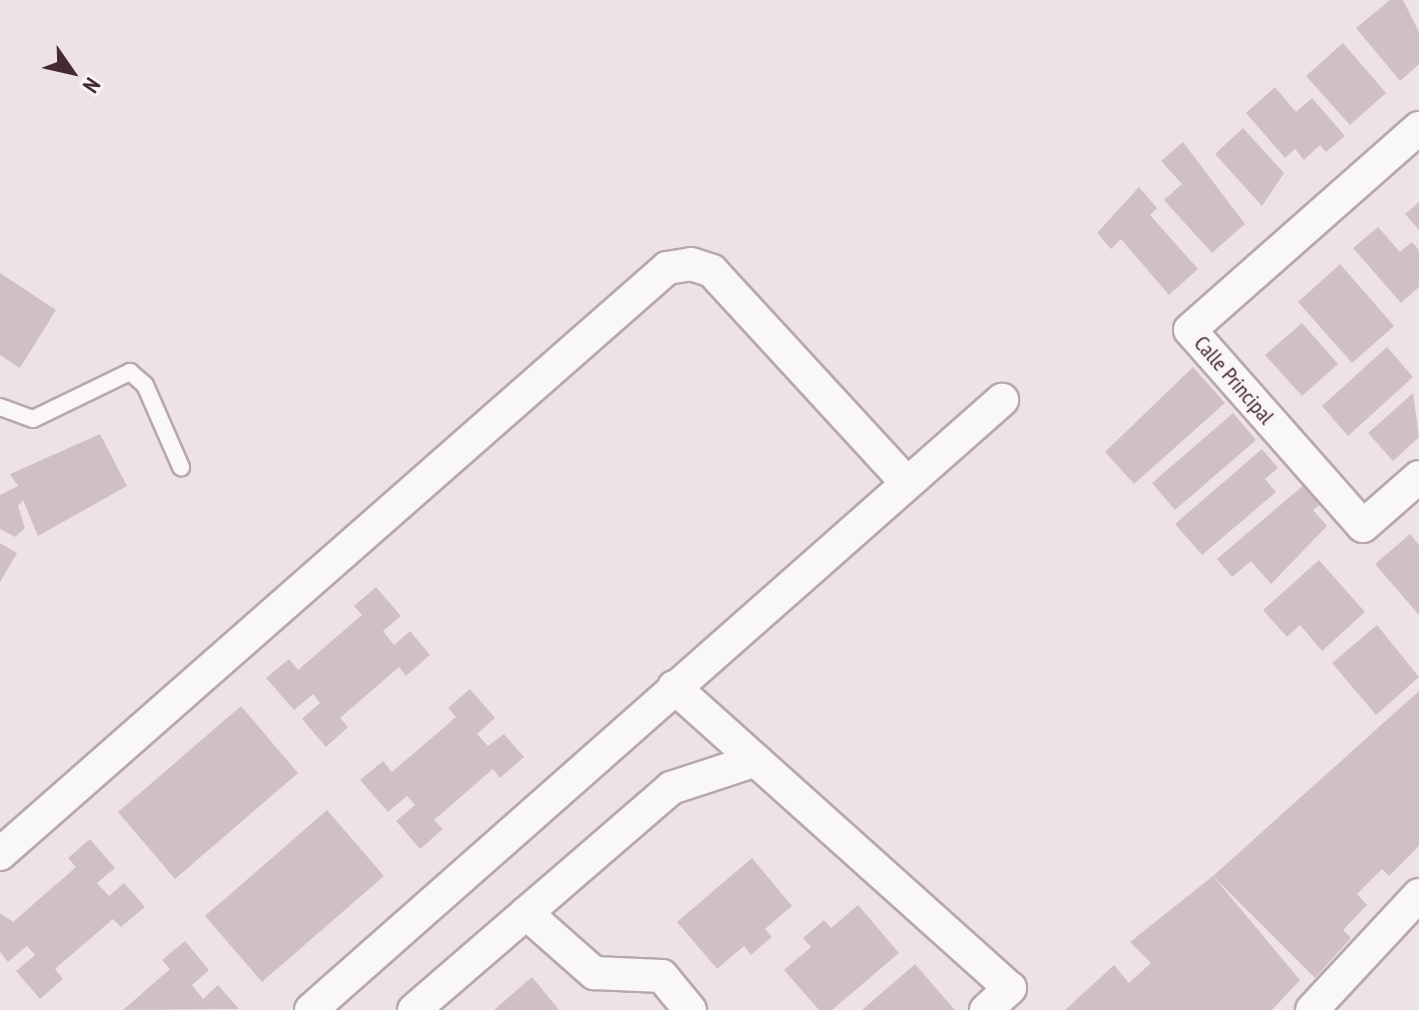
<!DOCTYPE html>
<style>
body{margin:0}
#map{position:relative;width:1419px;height:1010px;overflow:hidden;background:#ede3e7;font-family:"PT Sans Narrow",sans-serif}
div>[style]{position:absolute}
.building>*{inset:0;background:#d0c0c6}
.roads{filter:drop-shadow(2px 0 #b8a7ae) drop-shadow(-2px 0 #b8a7ae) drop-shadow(0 2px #b8a7ae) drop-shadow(0 -2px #b8a7ae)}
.lane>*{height:16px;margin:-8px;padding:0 8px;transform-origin:8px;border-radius:8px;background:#faf7f8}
.street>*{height:32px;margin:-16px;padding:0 16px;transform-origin:16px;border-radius:16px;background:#faf7f8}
span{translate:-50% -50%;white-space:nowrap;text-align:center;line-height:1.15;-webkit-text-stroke:6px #f9f4f6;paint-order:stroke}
.street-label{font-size:22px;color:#472934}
.north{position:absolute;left:32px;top:32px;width:80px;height:80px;-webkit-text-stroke:6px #f9f4f6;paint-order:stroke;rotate:124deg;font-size:22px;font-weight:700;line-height:32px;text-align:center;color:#472934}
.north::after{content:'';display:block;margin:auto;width:28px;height:36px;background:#472934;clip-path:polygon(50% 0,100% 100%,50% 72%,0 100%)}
</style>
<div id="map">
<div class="building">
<i style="clip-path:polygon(1390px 0,1403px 0,1419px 32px,1419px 64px,1400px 81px,1356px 28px)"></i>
<i style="clip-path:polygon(1343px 43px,1386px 93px,1350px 125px,1306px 76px)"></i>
<i style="clip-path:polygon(1275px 87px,1296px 112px,1312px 98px,1345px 136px,1326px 152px,1320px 145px,1304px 160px,1295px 149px,1285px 158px,1246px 113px)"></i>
<i style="clip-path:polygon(1243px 128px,1284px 173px,1262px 206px,1215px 154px)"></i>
<i style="clip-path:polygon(1183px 142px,1245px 224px,1212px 253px,1164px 200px,1182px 184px,1161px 161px)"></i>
<i style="clip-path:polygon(1139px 187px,1157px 208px,1150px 215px,1198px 269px,1169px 295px,1121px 239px,1111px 249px,1097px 233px)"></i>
<i style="clip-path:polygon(1419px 202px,1419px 230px,1405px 214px)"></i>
<i style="clip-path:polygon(1378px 227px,1400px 252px,1412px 242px,1419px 250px,1419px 287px,1401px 303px,1353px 248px)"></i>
<i style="clip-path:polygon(1340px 264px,1394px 326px,1352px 363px,1298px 302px)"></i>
<i style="clip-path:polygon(0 273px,56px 310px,20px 368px,0 355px)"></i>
<i style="clip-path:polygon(1302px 323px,1338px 364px,1302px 396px,1265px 355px)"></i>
<i style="clip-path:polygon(1387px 347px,1413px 377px,1348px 436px,1322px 406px)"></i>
<i style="clip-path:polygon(1193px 367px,1225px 403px,1134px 484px,1105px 452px)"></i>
<i style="clip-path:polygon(1413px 393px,1419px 437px,1393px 461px,1368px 433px)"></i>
<i style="clip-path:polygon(1233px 413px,1256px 440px,1175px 510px,1152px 483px)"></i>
<i style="clip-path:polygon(100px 434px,127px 486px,38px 536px,23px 500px,18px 506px,25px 528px,15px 537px,0 529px,0 495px,18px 486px,10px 474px)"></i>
<i style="clip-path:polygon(1262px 449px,1278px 468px,1265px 479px,1276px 492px,1202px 555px,1175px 524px)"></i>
<i style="clip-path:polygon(1305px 484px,1322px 503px,1313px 510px,1327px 526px,1271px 584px,1251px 561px,1232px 577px,1217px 559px)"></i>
<i style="clip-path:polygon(1410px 534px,1419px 545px,1419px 615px,1375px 564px)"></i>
<i style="clip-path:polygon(0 543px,17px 553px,0 582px)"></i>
<i style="clip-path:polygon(1319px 560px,1365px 612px,1322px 651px,1300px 625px,1287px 637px,1263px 610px)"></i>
<i style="clip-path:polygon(376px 587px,401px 616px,383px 631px,394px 645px,410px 631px,430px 655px,406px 676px,399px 667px,340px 718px,348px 727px,326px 747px,302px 719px,320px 703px,313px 694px,294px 710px,266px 678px,289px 659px,298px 670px,362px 615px,354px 606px)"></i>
<i style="clip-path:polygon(1377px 625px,1419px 677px,1376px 715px,1332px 663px)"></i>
<i style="clip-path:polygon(470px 689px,495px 718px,477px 734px,488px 746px,504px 734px,524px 757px,500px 778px,493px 769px,434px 820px,443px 829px,420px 849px,396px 821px,415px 805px,407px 796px,388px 812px,360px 780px,383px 761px,392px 772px,456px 717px,448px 708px)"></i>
<i style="clip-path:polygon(1419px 691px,1419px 846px,1389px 876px,1382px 869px,1357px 894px,1367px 905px,1343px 930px,1351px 938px,1315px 978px,1213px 876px)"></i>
<i style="clip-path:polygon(241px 706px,298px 773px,175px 879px,118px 812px)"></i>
<i style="clip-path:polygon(327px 810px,384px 876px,262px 982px,205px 916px)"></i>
<i style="clip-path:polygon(90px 839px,115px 868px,97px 883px,109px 896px,124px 883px,145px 907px,121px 927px,113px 919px,55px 969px,63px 979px,40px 999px,16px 971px,35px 955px,27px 946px,8px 962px,0 952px,0 913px,13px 922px,76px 867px,68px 858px)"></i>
<i style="clip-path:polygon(752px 858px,792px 906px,765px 929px,772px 937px,751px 955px,744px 946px,717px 969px,677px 922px)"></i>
<i style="clip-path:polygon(1213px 876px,1300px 980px,1272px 1010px,1065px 1010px,1114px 965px,1129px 983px,1151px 963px,1130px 942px)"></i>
<i style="clip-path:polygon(858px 905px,899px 953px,832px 1010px,819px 1010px,784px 970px,811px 947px,803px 938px,824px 920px,831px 928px)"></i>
<i style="clip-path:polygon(185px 941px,209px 970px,192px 985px,203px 999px,218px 985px,239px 1009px,123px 1010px,170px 969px,162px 960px)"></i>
<i style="clip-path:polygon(915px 964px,955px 1010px,862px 1010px)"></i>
<i style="clip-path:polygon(532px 977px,559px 1010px,494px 1010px)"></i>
</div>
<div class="roads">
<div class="lane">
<i style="left:0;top:407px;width:35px;rotate:20deg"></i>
<i style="left:33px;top:419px;width:108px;rotate:-25.9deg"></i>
<i style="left:130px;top:372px;width:20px;rotate:41deg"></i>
<i style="left:145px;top:385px;width:90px;rotate:66.3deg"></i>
</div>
<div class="street">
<i style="left:1419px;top:128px;width:305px;rotate:138.6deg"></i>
<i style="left:1190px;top:330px;width:261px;rotate:48.6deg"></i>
<i style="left:1363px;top:526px;width:74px;rotate:-41.2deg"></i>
<i style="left:674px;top:687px;width:451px;rotate:41.9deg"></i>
<i style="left:1010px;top:988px;width:33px;rotate:137deg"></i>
<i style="left:0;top:854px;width:888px;rotate:-41.3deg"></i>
<i style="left:667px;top:268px;width:24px;rotate:-9deg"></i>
<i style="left:691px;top:264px;width:22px;rotate:18deg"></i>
<i style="left:712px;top:271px;width:285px;rotate:47.4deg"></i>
<i style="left:526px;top:913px;width:91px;rotate:41.4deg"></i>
<i style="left:594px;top:973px;width:68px;rotate:2.5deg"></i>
<i style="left:662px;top:976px;width:44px;rotate:50.5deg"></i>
<i style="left:311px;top:1010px;width:922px;rotate:-41.44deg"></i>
<i style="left:414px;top:1010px;width:340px;rotate:-40.8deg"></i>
<i style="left:671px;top:788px;width:89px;rotate:-18.2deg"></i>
<i style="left:1312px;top:1010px;width:157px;rotate:-47.1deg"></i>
</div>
</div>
<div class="street-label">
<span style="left:1234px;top:380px;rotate:49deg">Calle Principal</span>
</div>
<div class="north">N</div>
</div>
